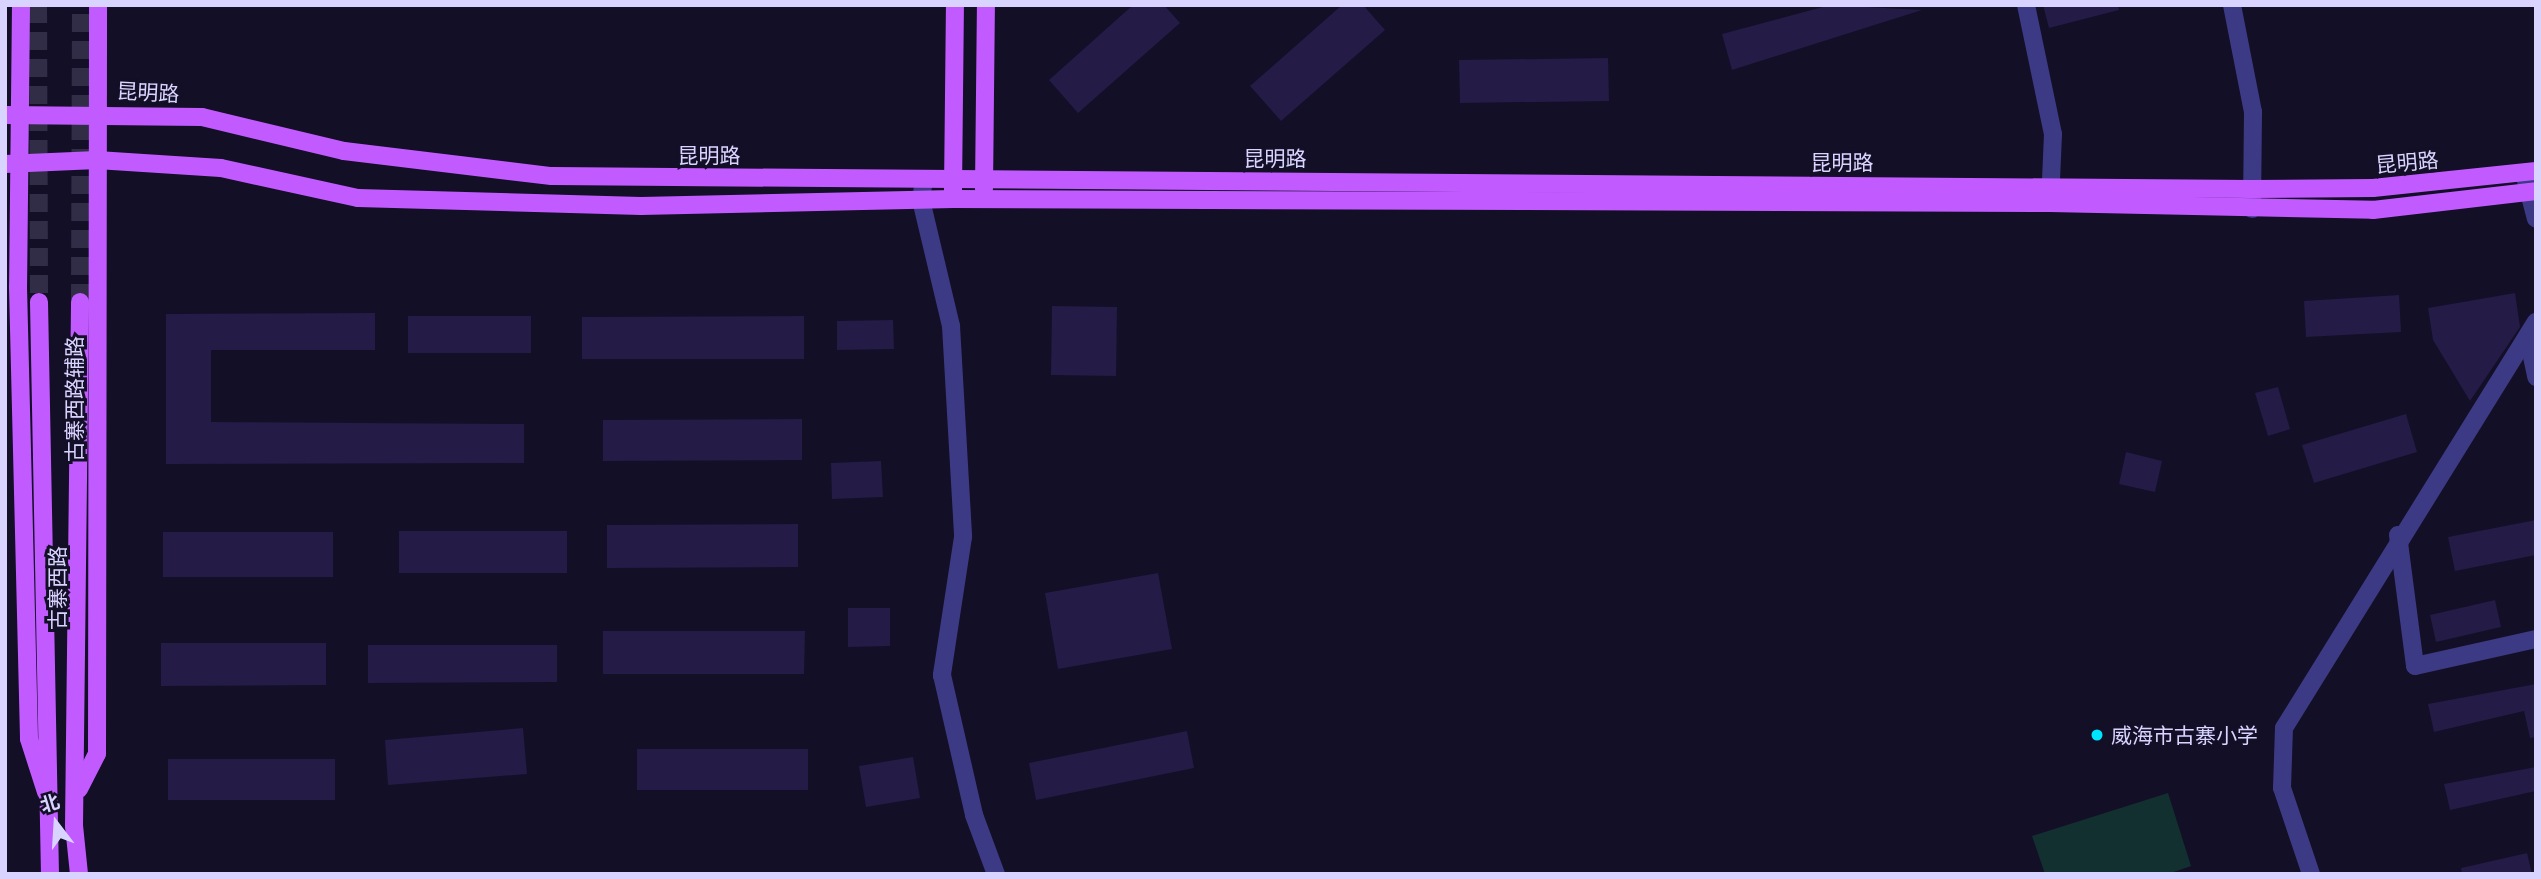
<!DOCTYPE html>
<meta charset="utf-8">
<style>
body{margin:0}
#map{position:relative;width:2541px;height:879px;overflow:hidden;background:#130f26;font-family:Barlow,"Noto Sans SC",sans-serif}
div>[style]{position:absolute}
.green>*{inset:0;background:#12302f}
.building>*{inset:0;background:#241b47}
.major-tunnel>*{height:18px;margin-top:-9px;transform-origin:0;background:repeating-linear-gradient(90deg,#312d47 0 18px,transparent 0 27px)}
.minor>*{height:18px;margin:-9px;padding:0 9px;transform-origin:9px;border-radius:9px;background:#3d3a85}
.major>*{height:18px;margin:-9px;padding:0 9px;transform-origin:9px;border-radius:9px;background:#c25bff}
.dots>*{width:19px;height:19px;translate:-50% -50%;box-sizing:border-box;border:4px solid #130f26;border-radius:50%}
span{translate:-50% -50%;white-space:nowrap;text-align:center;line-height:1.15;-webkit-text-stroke:6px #130f26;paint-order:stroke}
.street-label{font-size:21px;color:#d9d4ff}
.poi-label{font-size:21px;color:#d9d4ff}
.left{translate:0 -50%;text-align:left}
.frame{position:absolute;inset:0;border:7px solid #d9d4ff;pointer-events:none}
.north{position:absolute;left:21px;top:788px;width:70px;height:70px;-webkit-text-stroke:5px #130f26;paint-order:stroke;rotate:343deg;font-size:19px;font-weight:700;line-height:28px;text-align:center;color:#d9d4ff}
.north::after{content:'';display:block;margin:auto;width:24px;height:32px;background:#d9d4ff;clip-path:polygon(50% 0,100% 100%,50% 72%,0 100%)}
</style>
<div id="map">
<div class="green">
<i style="clip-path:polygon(2168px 793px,2191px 866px,2168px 874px,2045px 874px,2032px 836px)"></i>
</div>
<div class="building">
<i style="clip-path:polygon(1133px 5px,1164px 5px,1180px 23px,1078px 113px,1049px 80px)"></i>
<i style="clip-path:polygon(1342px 5px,1363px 5px,1385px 30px,1281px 121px,1250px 86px)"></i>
<i style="clip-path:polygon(1830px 5px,1922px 10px,1732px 70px,1722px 34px)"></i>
<i style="clip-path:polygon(2043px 5px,2118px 5px,2119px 10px,2049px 28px)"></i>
<i style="clip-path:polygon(1608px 58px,1609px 101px,1460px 103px,1459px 60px)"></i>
<i style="clip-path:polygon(2515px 293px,2520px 327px,2470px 401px,2433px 340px,2428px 308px)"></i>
<i style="clip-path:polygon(2399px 295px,2401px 332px,2306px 337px,2304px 301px)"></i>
<i style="clip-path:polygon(1052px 306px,1117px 307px,1116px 376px,1051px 375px)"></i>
<i style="clip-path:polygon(375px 313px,375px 350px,211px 350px,211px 422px,524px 424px,524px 463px,166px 464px,166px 314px)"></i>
<i style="clip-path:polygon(408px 316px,531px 316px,531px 353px,408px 353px)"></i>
<i style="clip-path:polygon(804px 316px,804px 359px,582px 359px,582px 317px)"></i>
<i style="clip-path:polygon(893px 320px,894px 349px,837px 350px,837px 321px)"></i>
<i style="clip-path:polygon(2278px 387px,2290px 429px,2268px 436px,2255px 393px)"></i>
<i style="clip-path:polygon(2406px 414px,2417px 452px,2314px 483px,2302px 445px)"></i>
<i style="clip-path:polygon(802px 419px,802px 460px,603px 461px,603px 420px)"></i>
<i style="clip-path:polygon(2126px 452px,2162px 461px,2155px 492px,2119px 484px)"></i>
<i style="clip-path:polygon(881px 461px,883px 497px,832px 499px,831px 463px)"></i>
<i style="clip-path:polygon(2536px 520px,2536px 555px,2455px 571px,2448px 537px)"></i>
<i style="clip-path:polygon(798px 524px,798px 567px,607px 568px,607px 525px)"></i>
<i style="clip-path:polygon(399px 531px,567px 531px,567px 573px,399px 573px)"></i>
<i style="clip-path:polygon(163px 532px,333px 532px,333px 577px,163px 577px)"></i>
<i style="clip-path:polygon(1158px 573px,1172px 649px,1058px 669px,1045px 593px)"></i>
<i style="clip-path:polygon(2495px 600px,2501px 627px,2436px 642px,2430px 615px)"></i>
<i style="clip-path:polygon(848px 608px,890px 608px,890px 646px,848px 647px)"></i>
<i style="clip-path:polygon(603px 631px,805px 631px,804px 674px,603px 674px)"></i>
<i style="clip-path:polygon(161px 643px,326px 643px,326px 685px,161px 686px)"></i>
<i style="clip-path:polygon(368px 645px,557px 645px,557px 682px,368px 683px)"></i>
<i style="clip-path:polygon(2536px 684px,2536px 737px,2530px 738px,2524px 711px,2434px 732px,2428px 704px)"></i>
<i style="clip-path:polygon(523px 728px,527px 774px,388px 785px,385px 740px)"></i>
<i style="clip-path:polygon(1187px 731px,1194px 768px,1036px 800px,1029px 763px)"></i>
<i style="clip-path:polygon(637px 749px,808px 749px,808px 790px,637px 790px)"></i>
<i style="clip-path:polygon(913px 757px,920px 798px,866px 807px,859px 766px)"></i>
<i style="clip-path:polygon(168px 759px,335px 759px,335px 800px,168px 800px)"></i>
<i style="clip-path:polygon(2536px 767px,2536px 791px,2450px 810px,2444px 784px)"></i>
<i style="clip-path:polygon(2527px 853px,2532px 874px,2462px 874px,2461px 868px)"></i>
</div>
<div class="major-tunnel">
<i style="left:38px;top:5px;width:297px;rotate:89.8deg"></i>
<i style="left:80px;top:302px;width:297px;rotate:-89.8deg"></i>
</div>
<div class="minor">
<i style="left:2026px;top:5px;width:132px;rotate:78.2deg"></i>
<i style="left:2053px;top:134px;width:68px;rotate:92.5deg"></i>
<i style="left:2232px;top:5px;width:109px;rotate:78.9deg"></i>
<i style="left:2253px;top:112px;width:97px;rotate:90.6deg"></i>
<i style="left:2525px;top:177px;width:43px;rotate:75.3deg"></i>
<i style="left:924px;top:179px;width:21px;rotate:98deg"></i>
<i style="left:921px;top:200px;width:130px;rotate:76.6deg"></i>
<i style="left:951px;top:326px;width:211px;rotate:86.7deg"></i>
<i style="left:963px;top:537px;width:140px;rotate:98.7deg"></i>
<i style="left:942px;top:675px;width:144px;rotate:77.1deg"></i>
<i style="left:974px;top:815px;width:63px;rotate:69.6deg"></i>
<i style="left:2528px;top:338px;width:40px;rotate:78deg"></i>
<i style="left:2398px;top:535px;width:132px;rotate:82.6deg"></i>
<i style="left:2415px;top:666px;width:124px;rotate:-12.6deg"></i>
<i style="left:2311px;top:874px;width:91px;rotate:-108.6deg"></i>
<i style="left:2282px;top:788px;width:60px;rotate:-88.1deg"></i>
<i style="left:2284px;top:728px;width:478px;rotate:-58.2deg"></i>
</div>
<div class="major">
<i style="left:21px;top:5px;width:282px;rotate:90.6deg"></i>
<i style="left:18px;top:287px;width:452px;rotate:88.6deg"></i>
<i style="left:29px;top:739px;width:56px;rotate:72.2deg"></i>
<i style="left:5px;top:115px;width:197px;rotate:0.6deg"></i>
<i style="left:202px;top:117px;width:146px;rotate:13.5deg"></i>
<i style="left:344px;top:151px;width:209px;rotate:6.9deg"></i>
<i style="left:552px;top:176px;width:1700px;rotate:0.44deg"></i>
<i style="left:2252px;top:189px;width:121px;rotate:-0.5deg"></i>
<i style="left:2373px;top:188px;width:164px;rotate:-6deg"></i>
<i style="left:5px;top:164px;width:92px;rotate:-2.5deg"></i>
<i style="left:97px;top:160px;width:124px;rotate:3.7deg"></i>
<i style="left:221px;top:168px;width:140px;rotate:12.4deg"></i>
<i style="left:358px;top:198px;width:283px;rotate:1.6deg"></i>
<i style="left:641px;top:206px;width:312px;rotate:-1.3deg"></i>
<i style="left:953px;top:199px;width:1097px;rotate:0.21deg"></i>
<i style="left:2050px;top:203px;width:323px;rotate:1.2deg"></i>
<i style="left:2373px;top:210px;width:164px;rotate:-6.6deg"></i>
<i style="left:984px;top:189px;width:184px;rotate:-89.4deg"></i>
<i style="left:953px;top:191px;width:186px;rotate:-89.4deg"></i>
<i style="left:39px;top:302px;width:572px;rotate:88.9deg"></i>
<i style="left:79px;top:789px;width:39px;rotate:-63deg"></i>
<i style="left:97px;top:754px;width:749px;rotate:-89.92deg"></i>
<i style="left:79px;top:874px;width:48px;rotate:-95.9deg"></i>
<i style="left:74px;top:826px;width:524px;rotate:-89.34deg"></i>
</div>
<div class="dots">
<i style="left:2097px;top:735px;background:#00e5ff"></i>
</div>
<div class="street-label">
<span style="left:148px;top:92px;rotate:3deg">昆明路</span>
<span style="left:709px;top:155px">昆明路</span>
<span style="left:1275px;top:158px">昆明路</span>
<span style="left:1842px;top:162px">昆明路</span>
<span style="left:2407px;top:162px;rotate:-5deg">昆明路</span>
<span style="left:74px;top:399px;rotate:-90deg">古寨西路辅路</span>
<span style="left:57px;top:588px;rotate:-90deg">古寨西路</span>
</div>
<div class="poi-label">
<span class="left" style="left:2111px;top:735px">威海市古寨小学</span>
</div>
<div class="frame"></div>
<div class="north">北</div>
</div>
